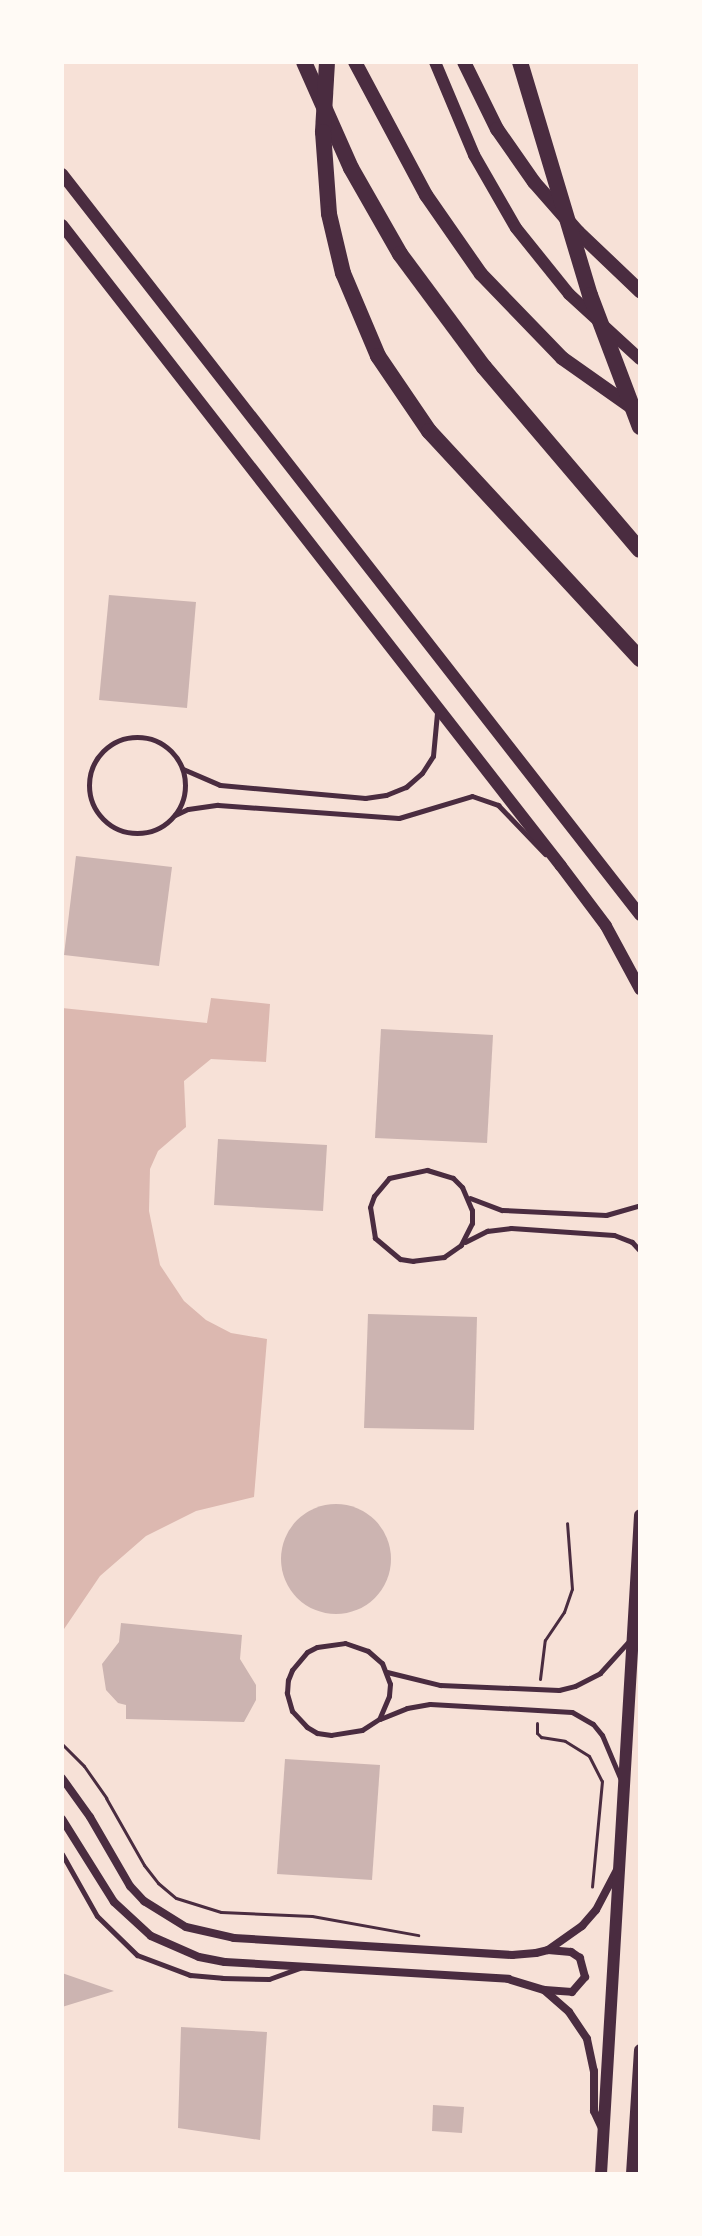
<!DOCTYPE html>
<style>
body{margin:0}
#map{position:relative;width:702px;height:2236px;overflow:hidden;background:#f7e1d7;font-family:"Source Sans 3",sans-serif}
div>[style]{position:absolute}
.water>*{inset:0;background:#dcb8b0}
.building>*{inset:0;background:#ccb4b1}
.round{border-radius:50%}
.path>*{height:3px;margin:-1.5px;padding:0 1.5px;transform-origin:1.5px;border-radius:1.5px;background:#4a2c40}
.service>*{height:5px;margin:-2.5px;padding:0 2.5px;transform-origin:2.5px;border-radius:2.5px;background:#4a2c40}
.service>.ring{margin:-2.5px;padding:0;box-sizing:content-box;background:none;border:5px solid #4a2c40;border-radius:50%}
.minor>*{height:8px;margin:-4px;padding:0 4px;transform-origin:4px;border-radius:4px;background:#4a2c40}
.secondary>*{height:12px;margin:-6px;padding:0 6px;transform-origin:6px;border-radius:6px;background:#4a2c40}
.primary>*{height:14px;margin:-7px;padding:0 7px;transform-origin:7px;border-radius:7px;background:#4a2c40}
.motorway>*{height:16px;margin:-8px;padding:0 8px;transform-origin:8px;border-radius:8px;background:#4a2c40}
span{translate:-50% -50%;white-space:nowrap;text-align:center;line-height:1.15;-webkit-text-stroke:6px #fffaf5;paint-order:stroke}
.frame{position:absolute;inset:0;border:64px solid #fffaf5;pointer-events:none}
</style>
<div id="map">
<div class="water">
<i style="clip-path:polygon(211px 998px,270px 1004px,266px 1062px,211px 1059px,184px 1081px,186px 1127px,158px 1151px,150px 1169px,149px 1211px,160px 1265px,184px 1301px,206px 1320px,231px 1333px,267px 1339px,254px 1497px,196px 1511px,146px 1536px,100px 1576px,62px 1632px,62px 1008px,207px 1023px)"></i>
</div>
<div class="building">
<i style="clip-path:polygon(109px 595px,196px 602px,187px 708px,99px 700px)"></i>
<i style="clip-path:polygon(76px 856px,172px 867px,159px 966px,64px 955px)"></i>
<i style="clip-path:polygon(381px 1029px,493px 1035px,487px 1143px,375px 1138px)"></i>
<i style="clip-path:polygon(218px 1139px,327px 1145px,323px 1211px,214px 1205px)"></i>
<i style="clip-path:polygon(368px 1314px,477px 1317px,474px 1430px,364px 1428px)"></i>
<i class="round" style="left:281px;top:1504px;width:110px;height:110px"></i>
<i style="clip-path:polygon(121px 1623px,242px 1635px,240px 1659px,256px 1685px,256px 1700px,244px 1722px,126px 1719px,126px 1705px,118px 1703px,106px 1690px,102px 1664px,119px 1642px)"></i>
<i style="clip-path:polygon(285px 1759px,380px 1765px,372px 1880px,277px 1874px)"></i>
<i style="clip-path:polygon(62px 1973px,114px 1991px,62px 2007px)"></i>
<i style="clip-path:polygon(181px 2027px,267px 2032px,260px 2140px,178px 2128px)"></i>
<i style="clip-path:polygon(433px 2105px,464px 2107px,462px 2133px,432px 2131px)"></i>
</div>
<div class="path">
<i style="left:540px;top:1679px;width:39px;rotate:-83deg"></i>
<i style="left:545px;top:1640px;width:34px;rotate:-56deg"></i>
<i style="left:564px;top:1612px;width:24px;rotate:-71deg"></i>
<i style="left:572px;top:1589px;width:66px;rotate:-94.3deg"></i>
<i style="left:537px;top:1723px;width:10px;rotate:90deg"></i>
<i style="left:537px;top:1733px;width:6px;rotate:45deg"></i>
<i style="left:541px;top:1737px;width:24px;rotate:9deg"></i>
<i style="left:565px;top:1741px;width:28px;rotate:32deg"></i>
<i style="left:589px;top:1756px;width:28px;rotate:63deg"></i>
<i style="left:602px;top:1781px;width:106px;rotate:95.4deg"></i>
<i style="left:62px;top:1744px;width:31px;rotate:45deg"></i>
<i style="left:84px;top:1766px;width:39px;rotate:55deg"></i>
<i style="left:106px;top:1798px;width:77px;rotate:60.4deg"></i>
<i style="left:144px;top:1865px;width:23px;rotate:52deg"></i>
<i style="left:158px;top:1883px;width:23px;rotate:40deg"></i>
<i style="left:176px;top:1898px;width:47px;rotate:17.3deg"></i>
<i style="left:221px;top:1912px;width:91px;rotate:2.5deg"></i>
<i style="left:312px;top:1916px;width:108px;rotate:10.2deg"></i>
</div>
<div class="service">
<i class="ring" style="left:89px;top:737px;width:91px;height:91px"></i>
<i style="left:183px;top:769px;width:40px;rotate:23.4deg"></i>
<i style="left:220px;top:785px;width:146px;rotate:5.1deg"></i>
<i style="left:365px;top:798px;width:21px;rotate:-8deg"></i>
<i style="left:386px;top:795px;width:22px;rotate:-22deg"></i>
<i style="left:406px;top:787px;width:21px;rotate:-41deg"></i>
<i style="left:422px;top:773px;width:20px;rotate:-57deg"></i>
<i style="left:433px;top:756px;width:43px;rotate:-84.7deg"></i>
<i style="left:175px;top:815px;width:14px;rotate:-25deg"></i>
<i style="left:188px;top:809px;width:30px;rotate:-8deg"></i>
<i style="left:218px;top:805px;width:181px;rotate:4.1deg"></i>
<i style="left:399px;top:818px;width:76px;rotate:-16.8deg"></i>
<i style="left:472px;top:796px;width:28px;rotate:19deg"></i>
<i style="left:498px;top:805px;width:68px;rotate:46.2deg"></i>
<i style="left:427px;top:1170px;width:27px;rotate:17deg"></i>
<i style="left:453px;top:1178px;width:13px;rotate:45deg"></i>
<i style="left:462px;top:1187px;width:25px;rotate:67deg"></i>
<i style="left:472px;top:1210px;width:13px;rotate:90deg"></i>
<i style="left:472px;top:1223px;width:25px;rotate:117deg"></i>
<i style="left:461px;top:1245px;width:21px;rotate:145deg"></i>
<i style="left:444px;top:1257px;width:31px;rotate:173deg"></i>
<i style="left:413px;top:1261px;width:13px;rotate:-171deg"></i>
<i style="left:400px;top:1259px;width:33px;rotate:-140deg"></i>
<i style="left:375px;top:1238px;width:31px;rotate:-99deg"></i>
<i style="left:370px;top:1207px;width:12px;rotate:-70deg"></i>
<i style="left:374px;top:1196px;width:23px;rotate:-50deg"></i>
<i style="left:389px;top:1178px;width:39px;rotate:-12deg"></i>
<i style="left:470px;top:1198px;width:34px;rotate:21deg"></i>
<i style="left:502px;top:1210px;width:104px;rotate:2.8deg"></i>
<i style="left:606px;top:1215px;width:35px;rotate:-16deg"></i>
<i style="left:465px;top:1242px;width:25px;rotate:-27deg"></i>
<i style="left:487px;top:1231px;width:24px;rotate:-7deg"></i>
<i style="left:511px;top:1228px;width:103px;rotate:3.9deg"></i>
<i style="left:614px;top:1235px;width:19px;rotate:21deg"></i>
<i style="left:632px;top:1242px;width:12px;rotate:48deg"></i>
<i style="left:345px;top:1643px;width:24px;rotate:19deg"></i>
<i style="left:368px;top:1651px;width:18px;rotate:41deg"></i>
<i style="left:382px;top:1663px;width:22px;rotate:69deg"></i>
<i style="left:390px;top:1684px;width:12px;rotate:95deg"></i>
<i style="left:389px;top:1696px;width:25px;rotate:113deg"></i>
<i style="left:379px;top:1719px;width:20px;rotate:147deg"></i>
<i style="left:362px;top:1730px;width:31px;rotate:171deg"></i>
<i style="left:331px;top:1735px;width:14px;rotate:-172deg"></i>
<i style="left:317px;top:1733px;width:12px;rotate:-149deg"></i>
<i style="left:307px;top:1727px;width:22px;rotate:-133deg"></i>
<i style="left:292px;top:1711px;width:19px;rotate:-106deg"></i>
<i style="left:287px;top:1693px;width:13px;rotate:-86deg"></i>
<i style="left:288px;top:1680px;width:11px;rotate:-68deg"></i>
<i style="left:292px;top:1670px;width:23px;rotate:-50deg"></i>
<i style="left:307px;top:1652px;width:11px;rotate:-27deg"></i>
<i style="left:317px;top:1647px;width:28px;rotate:-8deg"></i>
<i style="left:387px;top:1672px;width:55px;rotate:13.8deg"></i>
<i style="left:440px;top:1685px;width:119px;rotate:2.4deg"></i>
<i style="left:559px;top:1690px;width:16px;rotate:-14deg"></i>
<i style="left:575px;top:1686px;width:28px;rotate:-27deg"></i>
<i style="left:600px;top:1673px;width:43px;rotate:-47.8deg"></i>
<i style="left:380px;top:1719px;width:29px;rotate:-22deg"></i>
<i style="left:407px;top:1708px;width:23px;rotate:-10deg"></i>
<i style="left:430px;top:1704px;width:142px;rotate:3.2deg"></i>
<i style="left:572px;top:1712px;width:24px;rotate:30deg"></i>
<i style="left:593px;top:1724px;width:14px;rotate:51deg"></i>
<i style="left:602px;top:1735px;width:49px;rotate:67.1deg"></i>
<i style="left:62px;top:1854px;width:71px;rotate:60.6deg"></i>
<i style="left:97px;top:1916px;width:56px;rotate:44.3deg"></i>
<i style="left:137px;top:1955px;width:57px;rotate:20.7deg"></i>
<i style="left:190px;top:1975px;width:32px;rotate:5deg"></i>
<i style="left:222px;top:1978px;width:47px;rotate:1.2deg"></i>
<i style="left:269px;top:1979px;width:35px;rotate:-20deg"></i>
</div>
<div class="minor">
<i style="left:62px;top:1778px;width:48px;rotate:54.3deg"></i>
<i style="left:90px;top:1817px;width:80px;rotate:59.9deg"></i>
<i style="left:130px;top:1886px;width:21px;rotate:47deg"></i>
<i style="left:144px;top:1901px;width:49px;rotate:31.8deg"></i>
<i style="left:186px;top:1927px;width:49px;rotate:12.9deg"></i>
<i style="left:234px;top:1938px;width:279px;rotate:3.5deg"></i>
<i style="left:512px;top:1955px;width:24px;rotate:-5deg"></i>
<i style="left:536px;top:1953px;width:12px;rotate:-14deg"></i>
<i style="left:548px;top:1950px;width:42px;rotate:-35.2deg"></i>
<i style="left:582px;top:1926px;width:21px;rotate:-49deg"></i>
<i style="left:596px;top:1910px;width:45px;rotate:-62.3deg"></i>
<i style="left:62px;top:1819px;width:98px;rotate:57.9deg"></i>
<i style="left:114px;top:1902px;width:50px;rotate:42.6deg"></i>
<i style="left:151px;top:1936px;width:52px;rotate:23.6deg"></i>
<i style="left:199px;top:1957px;width:26px;rotate:11deg"></i>
<i style="left:225px;top:1962px;width:284px;rotate:3.4deg"></i>
<i style="left:508px;top:1979px;width:38px;rotate:17deg"></i>
<i style="left:544px;top:1990px;width:33px;rotate:41deg"></i>
<i style="left:569px;top:2012px;width:32px;rotate:56deg"></i>
<i style="left:587px;top:2039px;width:33px;rotate:78deg"></i>
<i style="left:594px;top:2071px;width:40px;rotate:90deg"></i>
<i style="left:594px;top:2111px;width:19px;rotate:65deg"></i>
<i style="left:545px;top:1990px;width:27px;rotate:4deg"></i>
<i style="left:572px;top:1992px;width:20px;rotate:-49deg"></i>
<i style="left:585px;top:1977px;width:20px;rotate:-105deg"></i>
<i style="left:580px;top:1958px;width:11px;rotate:-146deg"></i>
<i style="left:571px;top:1952px;width:23px;rotate:-175deg"></i>
</div>
<div class="secondary">
<i style="left:435px;top:62px;width:101px;rotate:67.2deg"></i>
<i style="left:474px;top:155px;width:84px;rotate:60.1deg"></i>
<i style="left:516px;top:228px;width:85px;rotate:51.2deg"></i>
<i style="left:569px;top:294px;width:96px;rotate:42.5deg"></i>
<i style="left:62px;top:174px;width:940px;rotate:52.04deg"></i>
<i style="left:62px;top:225px;width:812px;rotate:52.1deg"></i>
<i style="left:561px;top:866px;width:75px;rotate:53.1deg"></i>
<i style="left:606px;top:926px;width:72px;rotate:61.6deg"></i>
<i style="left:601px;top:2174px;width:660px;rotate:-86.61deg"></i>
<i style="left:632px;top:2174px;width:124px;rotate:-86.3deg"></i>
</div>
<div class="primary">
<i style="left:355px;top:62px;width:151px;rotate:61.9deg"></i>
<i style="left:426px;top:195px;width:96px;rotate:55.2deg"></i>
<i style="left:481px;top:274px;width:117px;rotate:46deg"></i>
<i style="left:562px;top:358px;width:92px;rotate:35.2deg"></i>
<i style="left:464px;top:62px;width:75px;rotate:63.8deg"></i>
<i style="left:497px;top:129px;width:65px;rotate:55.1deg"></i>
<i style="left:534px;top:182px;width:67px;rotate:48.7deg"></i>
<i style="left:578px;top:232px;width:86px;rotate:43.6deg"></i>
</div>
<div class="motorway">
<i style="left:304px;top:62px;width:116px;rotate:66.1deg"></i>
<i style="left:351px;top:168px;width:99px;rotate:60.3deg"></i>
<i style="left:400px;top:254px;width:141px;rotate:53.4deg"></i>
<i style="left:484px;top:367px;width:240px;rotate:49.6deg"></i>
<i style="left:327px;top:62px;width:70px;rotate:93.3deg"></i>
<i style="left:323px;top:132px;width:82px;rotate:85.8deg"></i>
<i style="left:329px;top:214px;width:61px;rotate:76.7deg"></i>
<i style="left:343px;top:273px;width:90px;rotate:67.1deg"></i>
<i style="left:378px;top:356px;width:91px;rotate:55.8deg"></i>
<i style="left:429px;top:431px;width:311px;rotate:47.2deg"></i>
<i style="left:520px;top:62px;width:243px;rotate:73.3deg"></i>
<i style="left:590px;top:295px;width:141px;rotate:69.3deg"></i>
</div>
<div class="frame"></div>
</div>
